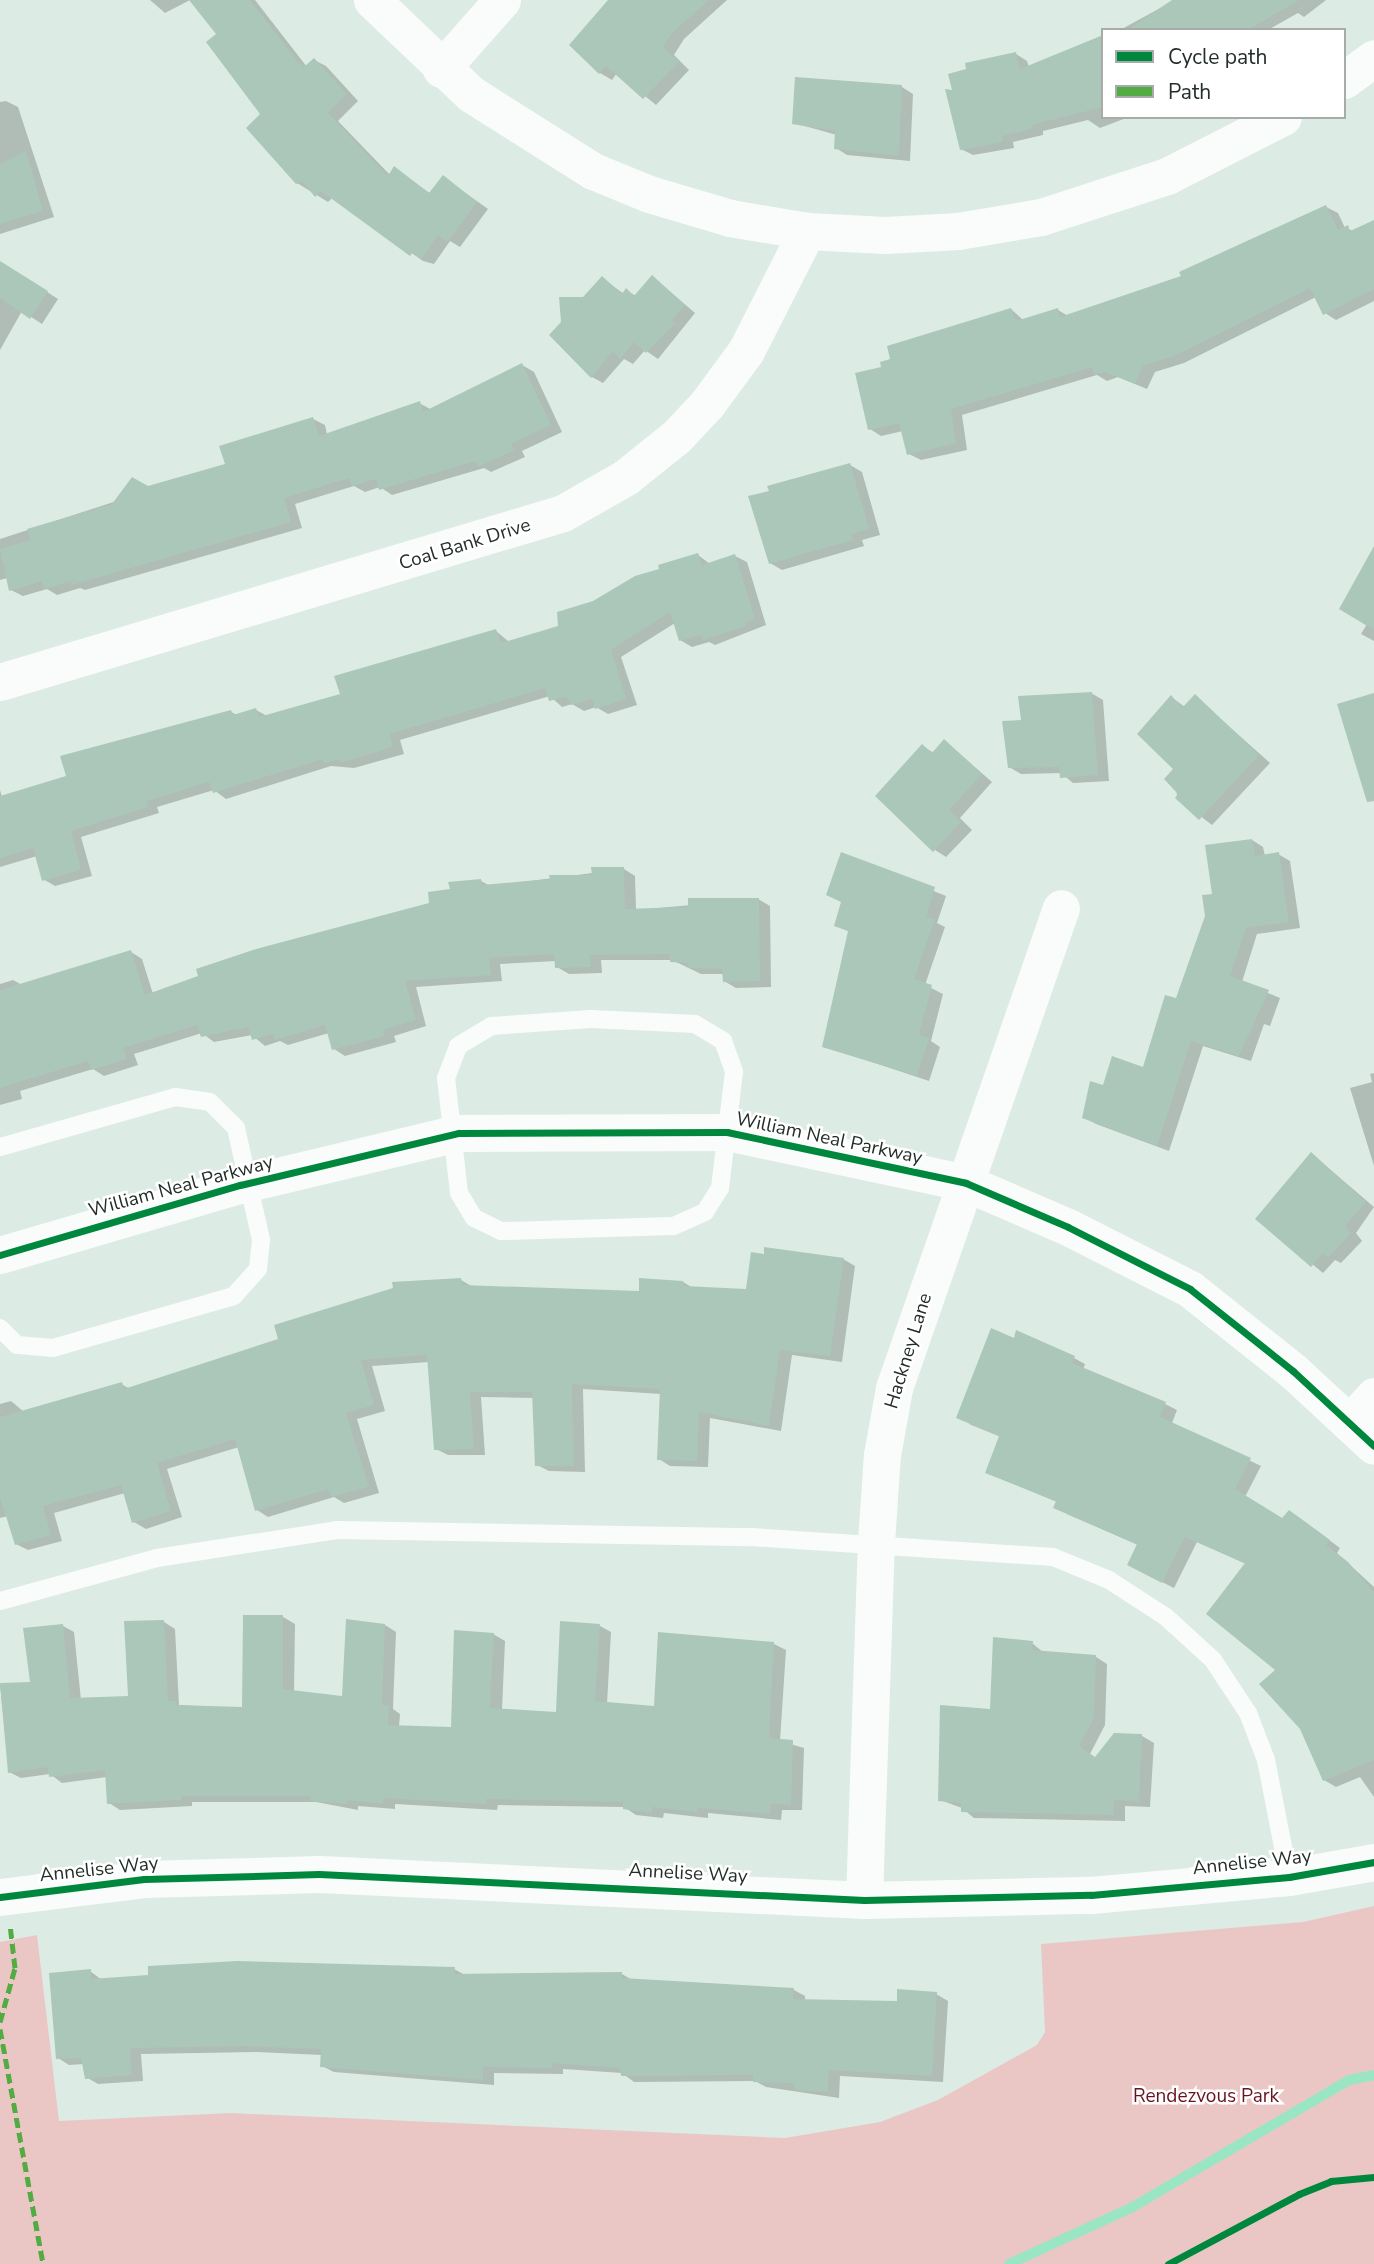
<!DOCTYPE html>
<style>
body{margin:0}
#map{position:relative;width:1374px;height:2264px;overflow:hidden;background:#dcece4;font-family:"Nunito Sans",sans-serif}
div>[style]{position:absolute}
.green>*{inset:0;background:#eac7c5}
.shadow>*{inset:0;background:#0003}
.stream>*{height:10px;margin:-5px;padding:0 5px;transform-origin:5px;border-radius:5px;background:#9ae6c4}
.building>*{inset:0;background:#abc7ba}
.service>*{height:18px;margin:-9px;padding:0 9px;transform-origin:9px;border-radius:9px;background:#fafcfb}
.minor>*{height:37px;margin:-18.5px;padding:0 18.5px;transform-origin:18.5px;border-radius:18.5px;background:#fafcfb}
.quiet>*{height:5px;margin-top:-2.5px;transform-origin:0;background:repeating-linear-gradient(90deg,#53ab44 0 10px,transparent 0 15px)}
.cycleway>*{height:7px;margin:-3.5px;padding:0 3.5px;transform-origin:3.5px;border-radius:3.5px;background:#00873e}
span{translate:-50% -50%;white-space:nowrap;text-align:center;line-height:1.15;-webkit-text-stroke:5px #fff;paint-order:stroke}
.street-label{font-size:19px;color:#232e29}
.park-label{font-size:19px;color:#681223}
.legend{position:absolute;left:1101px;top:28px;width:245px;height:91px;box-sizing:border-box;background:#fff;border:2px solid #a7aba9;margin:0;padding:9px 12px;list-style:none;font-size:21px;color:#232e29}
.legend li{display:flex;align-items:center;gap:14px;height:35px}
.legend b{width:35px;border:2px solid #a7aba9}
</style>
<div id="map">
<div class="green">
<i style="clip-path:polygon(1374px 1906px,1374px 2264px,0 2264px,0 1942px,37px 1935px,59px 2121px,230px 2113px,785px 2138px,880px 2122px,938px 2100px,1037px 2045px,1045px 2032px,1041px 1944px,1303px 1922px)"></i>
</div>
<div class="shadow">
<i style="clip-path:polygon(150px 0,190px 0,165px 13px)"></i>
<i style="clip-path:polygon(192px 0,255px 0,307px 67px,314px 60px,326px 66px,358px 101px,338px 121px,390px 175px,395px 169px,431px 194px,443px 177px,488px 209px,460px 247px,450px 241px,434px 264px,423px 261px,333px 197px,328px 202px,297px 183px,219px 35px)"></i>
<i style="clip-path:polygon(610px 0,727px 0,684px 39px,674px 55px,689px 70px,656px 105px,617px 73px,612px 80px,600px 73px,572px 45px)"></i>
<i style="clip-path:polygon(1175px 0,1326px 0,1304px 17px,1298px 13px,1268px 30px,1120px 30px)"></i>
<i style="clip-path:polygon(1103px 37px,1103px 117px,1129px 117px,1100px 128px,1088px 120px,1043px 131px,1043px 135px,1013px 142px,1014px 148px,973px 155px,961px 149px,954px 91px,1016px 54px,1027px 61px,1029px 67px)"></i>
<i style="clip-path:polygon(902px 87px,913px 94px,910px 161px,847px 155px,836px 148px,837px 135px,794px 123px)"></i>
<i style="clip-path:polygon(6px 101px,18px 107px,54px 217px,0 234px,0 102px)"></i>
<i style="clip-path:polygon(1326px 207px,1338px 213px,1345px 228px,1354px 231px,1374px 222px,1374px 301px,1336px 320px,1325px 313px,1316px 297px,1184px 363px,1155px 372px,1147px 389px,1118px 377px,1107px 381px,1097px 375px,962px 415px,967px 450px,921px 460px,909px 454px,903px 431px,881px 436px,870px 429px,883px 368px,1011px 309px,1024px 321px,1058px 310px,1068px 316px,1183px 277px)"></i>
<i style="clip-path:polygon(0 262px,58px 299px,42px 324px,22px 311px,0 350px)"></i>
<i style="clip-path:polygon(653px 277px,695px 313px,658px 359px,645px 350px,633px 364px,624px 359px,603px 383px,592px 377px,584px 298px,602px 278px,624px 294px,626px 290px,636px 296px)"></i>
<i style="clip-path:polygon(522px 365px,534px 372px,562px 432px,522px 451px,525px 457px,491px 472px,484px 468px,392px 495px,380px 487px,365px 492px,354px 486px,295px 504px,302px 528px,85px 590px,80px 588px,57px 595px,47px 589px,23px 596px,11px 590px,7px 578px,0 580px,0 539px,227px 465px,313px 419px,325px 425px,327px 435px,419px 403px,432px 410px)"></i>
<i style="clip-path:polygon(850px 465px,862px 472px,880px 535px,862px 540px,864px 546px,782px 570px,770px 563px)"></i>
<i style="clip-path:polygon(1374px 550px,1374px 641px,1361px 634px,1367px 624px)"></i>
<i style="clip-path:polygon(698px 555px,710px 564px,735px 556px,747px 562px,766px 625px,715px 645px,709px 642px,692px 647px,680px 640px,675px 623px,621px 657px,637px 705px,608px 714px,596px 707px,584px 711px,572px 704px,562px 707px,550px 696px,400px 740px,404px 754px,354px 768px,331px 766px,226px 799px,214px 790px,157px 807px,159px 813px,81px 837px,92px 876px,55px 886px,43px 879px,37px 856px,0 867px,0 790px,2px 797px,68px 777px,62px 757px,231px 712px,237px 715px,256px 710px,267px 716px,342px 696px,496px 631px,509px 642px,560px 627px,594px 603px)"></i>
<i style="clip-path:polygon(1091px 693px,1103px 700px,1109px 781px,1073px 783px,1061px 773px,1021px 774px,1009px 767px)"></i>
<i style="clip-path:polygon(1195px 696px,1270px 763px,1212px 825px,1177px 798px,1171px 697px,1185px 707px)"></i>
<i style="clip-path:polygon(945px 741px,992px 782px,960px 818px,972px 830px,946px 857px,935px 850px,922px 746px,934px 753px)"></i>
<i style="clip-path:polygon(1252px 840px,1263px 847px,1265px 856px,1278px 854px,1290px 861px,1300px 928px,1257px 934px,1242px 982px,1280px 998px,1270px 1026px,1264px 1024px,1251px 1061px,1203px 1046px,1169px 1151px,1096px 1124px,1084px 1117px,1104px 1087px,1144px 1069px,1177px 1001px,1214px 896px)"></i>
<i style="clip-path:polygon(842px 854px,946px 896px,937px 923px,945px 927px,925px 985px,943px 994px,931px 1041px,940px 1047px,929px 1081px,824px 1046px,850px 932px,836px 925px,842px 902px)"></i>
<i style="clip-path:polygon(624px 869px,635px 876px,636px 910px,758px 899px,770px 906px,771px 987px,736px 988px,724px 981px,724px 974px,701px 974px,672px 960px,601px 960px,602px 973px,569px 974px,557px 967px,556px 961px,500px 964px,502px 981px,416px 987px,426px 1026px,394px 1036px,396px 1042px,345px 1056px,334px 1049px,329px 1033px,288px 1045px,280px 1041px,265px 1046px,252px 1035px,214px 1042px,202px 1033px,134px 1054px,138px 1065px,104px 1076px,93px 1069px,20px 1091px,22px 1099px,0 1105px,0 984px,13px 980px,22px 985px,131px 952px,142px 959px,153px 994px,431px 904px,452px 891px,481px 881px,490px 886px)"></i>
<i style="clip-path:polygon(1374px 1073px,1374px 1166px,1350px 1088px,1372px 1082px,1370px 1074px)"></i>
<i style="clip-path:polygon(1312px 1154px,1374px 1207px,1356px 1233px,1362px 1241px,1341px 1263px,1335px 1260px,1323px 1273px,1258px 1219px)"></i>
<i style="clip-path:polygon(843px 1259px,855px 1266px,842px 1362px,792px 1355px,781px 1431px,710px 1418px,708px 1467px,670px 1466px,659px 1459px,661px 1394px,583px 1389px,585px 1472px,549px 1471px,537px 1465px,534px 1398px,481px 1397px,485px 1455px,448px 1455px,436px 1449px,429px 1362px,372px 1366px,385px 1411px,357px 1419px,379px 1493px,344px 1503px,334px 1497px,268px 1517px,257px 1510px,239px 1447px,167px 1469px,182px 1517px,146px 1529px,134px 1522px,125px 1493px,54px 1513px,62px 1541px,28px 1550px,16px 1544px,8px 1516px,0 1518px,0 1404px,11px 1401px,24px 1412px,121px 1384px,130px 1389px,461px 1280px,473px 1287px,641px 1293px,683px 1282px,693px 1288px,748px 1291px)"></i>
<i style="clip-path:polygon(1015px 1340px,1074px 1358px,1085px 1364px,1083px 1370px,1165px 1404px,1177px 1410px,1172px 1423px,1261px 1466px,1245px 1497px,1283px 1520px,1290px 1512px,1301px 1519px,1340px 1548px,1337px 1553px,1374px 1587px,1374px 1797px,1360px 1777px,1336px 1787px,1324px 1780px,1278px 1670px,1246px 1564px,1197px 1542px,1174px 1588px,1140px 1571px,1138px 1545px,1067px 1514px,1057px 1502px,987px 1473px,1001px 1437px,969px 1424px)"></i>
<i style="clip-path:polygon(283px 1617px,295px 1624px,294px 1692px,343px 1698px,385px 1625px,396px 1632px,393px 1709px,400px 1714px,399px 1727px,452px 1729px,493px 1634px,505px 1641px,502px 1710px,558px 1714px,600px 1626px,611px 1632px,607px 1704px,656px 1708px,774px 1644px,786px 1650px,780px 1741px,804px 1748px,802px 1810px,782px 1810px,781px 1820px,708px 1813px,708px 1818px,664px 1813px,663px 1818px,636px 1815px,624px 1807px,498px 1805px,497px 1810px,395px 1804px,395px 1809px,358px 1806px,358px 1810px,316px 1802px,192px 1802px,192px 1806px,120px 1810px,109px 1803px,107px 1777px,62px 1783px,50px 1774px,21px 1778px,9px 1772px,0 1685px,31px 1683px,63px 1626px,74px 1632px,81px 1700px,130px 1698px,164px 1622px,175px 1629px,179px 1705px,243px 1709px)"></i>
<i style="clip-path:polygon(1032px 1643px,1044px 1653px,1096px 1657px,1107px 1664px,1105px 1725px,1090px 1754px,1096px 1759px,1114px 1735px,1142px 1736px,1154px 1743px,1150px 1807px,1125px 1806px,1125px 1821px,974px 1818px,962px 1808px,940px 1800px)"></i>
<i style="clip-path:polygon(454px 1969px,465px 1975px,622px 1974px,632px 1980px,794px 1990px,805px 1996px,805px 2001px,899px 2003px,936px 1994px,948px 2001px,943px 2082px,840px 2076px,839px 2098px,766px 2087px,755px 2081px,634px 2082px,622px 2073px,563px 2069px,563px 2074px,494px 2073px,494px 2085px,334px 2072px,322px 2066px,322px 2055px,257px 2052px,141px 2054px,143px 2081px,98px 2084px,86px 2077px,84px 2064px,69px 2065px,58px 2058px,90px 1971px,102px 1980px)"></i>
</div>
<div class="stream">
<i style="left:1009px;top:2264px;width:134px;rotate:-24.7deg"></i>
<i style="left:1131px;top:2208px;width:253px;rotate:-30.4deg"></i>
<i style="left:1349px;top:2080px;width:25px;rotate:-11deg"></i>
</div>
<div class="building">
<i style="clip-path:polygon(189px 0,250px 0,303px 68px,314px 58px,347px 94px,328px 113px,388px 176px,394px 166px,429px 193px,443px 175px,477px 202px,447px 242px,438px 235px,422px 259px,413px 252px,410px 256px,321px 191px,315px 197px,303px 182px,296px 184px,246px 128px,260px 114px,206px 42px,216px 34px)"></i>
<i style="clip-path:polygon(608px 0,709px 0,672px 33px,663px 47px,679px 62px,643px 99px,606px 66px,599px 74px,569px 45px)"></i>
<i style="clip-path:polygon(1172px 0,1299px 0,1248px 30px,1127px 30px)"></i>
<i style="clip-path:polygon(1103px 35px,1103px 107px,1032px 125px,1032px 129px,1002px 136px,1003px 142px,960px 150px,945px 89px,952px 90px,948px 74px,966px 69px,965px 63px,1016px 52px,1020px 69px)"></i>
<i style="clip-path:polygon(795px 77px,902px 85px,899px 156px,834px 149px,835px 131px,792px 124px)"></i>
<i style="clip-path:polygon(26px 151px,43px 211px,0 224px,0 164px)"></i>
<i style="clip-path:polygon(1326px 205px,1338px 230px,1348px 225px,1350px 231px,1374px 220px,1374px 289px,1323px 315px,1310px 288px,1172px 357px,1143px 366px,1135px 384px,1105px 372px,1094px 375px,1092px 367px,951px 409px,956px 443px,907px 455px,899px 423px,868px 430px,855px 373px,881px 367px,880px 362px,890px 359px,887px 346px,1011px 308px,1016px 321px,1058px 308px,1060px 317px,1181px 276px,1179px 272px)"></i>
<i style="clip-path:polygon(0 261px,48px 291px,30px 319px,0 298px)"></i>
<i style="clip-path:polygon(652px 275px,685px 305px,672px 320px,675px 323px,646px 353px,634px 342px,620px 359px,613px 351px,591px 378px,549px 335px,561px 322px,559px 297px,583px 297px,602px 276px,622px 294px,626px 288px,634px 296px)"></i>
<i style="clip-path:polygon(522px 363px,551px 425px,511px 444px,514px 450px,478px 467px,475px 461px,379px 490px,376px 479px,352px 486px,349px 478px,284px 498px,291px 522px,72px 585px,71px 581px,44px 589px,42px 581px,9px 591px,0 549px,31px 540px,27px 529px,112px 504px,132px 477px,148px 486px,225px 464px,219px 446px,313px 417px,319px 436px,420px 401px,423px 412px)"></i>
<i style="clip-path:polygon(850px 463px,869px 529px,851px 534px,853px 540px,769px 564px,748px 496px,769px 491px,767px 486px)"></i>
<i style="clip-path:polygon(1374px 546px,1374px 630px,1339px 609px)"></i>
<i style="clip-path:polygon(698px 553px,702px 565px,735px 554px,755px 619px,745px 623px,746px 626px,702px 640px,701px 635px,679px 641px,670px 612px,611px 650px,626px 699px,595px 709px,592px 699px,571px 705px,566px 697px,549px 701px,545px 688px,390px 734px,393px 747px,340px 763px,339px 759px,324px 764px,323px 759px,213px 793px,209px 782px,147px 801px,148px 807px,71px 831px,81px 870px,42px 881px,33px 848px,0 858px,0 796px,66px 776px,60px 756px,231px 710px,233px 715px,256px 708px,259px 717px,340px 694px,334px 676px,496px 629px,501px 643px,558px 626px,557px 612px,593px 601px,635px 576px,659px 569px,658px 565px)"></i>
<i style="clip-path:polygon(1092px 692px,1098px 775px,1060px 778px,1059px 767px,1008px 768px,1002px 721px,1021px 720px,1018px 696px)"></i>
<i style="clip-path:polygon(1374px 693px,1374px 801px,1367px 802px,1337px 704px)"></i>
<i style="clip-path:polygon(1195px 694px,1259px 755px,1199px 820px,1175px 798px,1178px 794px,1164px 779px,1173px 769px,1137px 734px,1171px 695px,1182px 708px)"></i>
<i style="clip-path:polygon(944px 739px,982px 774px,949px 810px,961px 822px,933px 852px,875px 796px,922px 744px,932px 753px)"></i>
<i style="clip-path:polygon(1252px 839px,1255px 856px,1279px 852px,1289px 922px,1246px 928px,1230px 976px,1269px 990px,1239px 1056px,1191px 1041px,1157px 1146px,1082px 1118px,1090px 1081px,1103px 1085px,1112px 1056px,1143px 1067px,1165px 995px,1176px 998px,1205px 916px,1202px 895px,1212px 894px,1205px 845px)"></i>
<i style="clip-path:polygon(841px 852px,935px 887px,926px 917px,935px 919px,914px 979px,932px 985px,919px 1035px,929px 1038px,917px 1076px,822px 1047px,848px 931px,834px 926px,841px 902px,826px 895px)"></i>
<i style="clip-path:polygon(591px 867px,624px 867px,625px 909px,688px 907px,688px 898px,759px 898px,760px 981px,723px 982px,722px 969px,688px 968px,687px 963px,670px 962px,670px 954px,590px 955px,591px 967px,555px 968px,554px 954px,489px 958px,491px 975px,405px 981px,416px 1020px,383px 1030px,385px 1036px,332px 1050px,325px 1025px,275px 1040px,273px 1034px,252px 1040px,248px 1027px,201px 1037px,197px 1025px,123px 1048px,127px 1059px,91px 1070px,88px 1061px,0 1088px,0 990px,131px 950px,145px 995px,198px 976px,196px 969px,256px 949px,429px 903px,428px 892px,450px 889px,448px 882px,481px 879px,482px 885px,550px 879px,549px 875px,592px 875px)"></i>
<i style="clip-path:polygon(1311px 1152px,1366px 1202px,1345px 1226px,1351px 1233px,1328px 1258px,1323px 1253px,1311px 1267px,1255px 1219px)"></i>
<i style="clip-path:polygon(764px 1247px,844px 1258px,830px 1356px,780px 1350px,769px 1426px,699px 1412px,697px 1461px,657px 1460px,660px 1389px,572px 1384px,574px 1466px,535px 1466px,532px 1392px,470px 1392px,474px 1449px,434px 1450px,427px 1355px,361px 1360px,374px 1405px,346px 1413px,369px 1487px,331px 1497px,328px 1489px,255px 1511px,235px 1439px,157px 1463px,171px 1511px,132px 1523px,121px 1485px,43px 1506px,51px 1535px,15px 1545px,0 1497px,0 1417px,122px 1382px,124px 1389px,278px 1339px,274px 1325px,393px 1288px,392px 1282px,461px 1278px,462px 1285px,639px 1291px,639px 1278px,683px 1281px,684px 1286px,746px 1289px,751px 1252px,764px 1254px)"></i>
<i style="clip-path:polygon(991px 1328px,1014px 1338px,1016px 1330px,1075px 1356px,1072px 1363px,1166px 1402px,1160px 1417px,1251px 1458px,1235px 1489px,1282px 1518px,1289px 1510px,1330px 1540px,1326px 1545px,1348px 1562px,1374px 1593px,1374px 1760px,1323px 1781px,1300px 1729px,1259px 1684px,1275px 1670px,1206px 1614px,1245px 1563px,1185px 1537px,1162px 1583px,1127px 1565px,1137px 1544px,1053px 1508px,1056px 1501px,985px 1473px,999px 1436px,956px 1418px)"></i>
<i style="clip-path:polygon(243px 1615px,283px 1615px,283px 1689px,342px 1696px,346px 1619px,385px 1624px,382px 1705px,389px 1705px,388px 1725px,451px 1727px,454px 1630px,494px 1633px,490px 1708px,556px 1712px,560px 1621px,600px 1624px,595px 1701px,654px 1706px,658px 1632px,774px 1642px,769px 1738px,793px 1740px,791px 1805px,771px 1804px,770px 1814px,697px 1808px,697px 1812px,652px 1807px,652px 1813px,623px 1809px,623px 1802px,486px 1799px,486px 1804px,384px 1798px,383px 1804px,347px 1800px,347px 1804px,311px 1801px,311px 1796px,181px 1796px,181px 1800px,107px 1804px,105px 1770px,49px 1777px,48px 1767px,8px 1773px,0 1683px,30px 1682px,23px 1628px,63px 1624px,70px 1698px,128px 1696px,124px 1621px,164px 1620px,168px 1701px,176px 1701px,176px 1705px,242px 1707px)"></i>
<i style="clip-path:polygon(993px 1637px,1033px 1641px,1032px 1650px,1096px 1655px,1094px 1718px,1079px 1746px,1095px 1757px,1114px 1733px,1142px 1734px,1139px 1802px,1114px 1800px,1114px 1815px,961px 1812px,961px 1803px,938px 1801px,940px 1705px,990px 1709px)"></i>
<i style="clip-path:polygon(237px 1961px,455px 1967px,454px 1974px,622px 1972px,622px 1978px,794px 1988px,793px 1999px,897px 2001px,897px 1989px,937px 1992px,932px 2076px,829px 2070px,828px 2092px,795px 2090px,794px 2083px,753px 2082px,753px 2075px,621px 2076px,620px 2068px,552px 2063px,552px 2068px,483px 2067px,483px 2080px,320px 2067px,321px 2049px,244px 2046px,130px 2048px,132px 2075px,85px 2079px,81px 2058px,56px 2059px,49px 1973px,91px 1969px,91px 1979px,148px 1975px,148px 1966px)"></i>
</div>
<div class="service">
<i style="left:591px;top:1019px;width:104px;rotate:2.8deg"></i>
<i style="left:695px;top:1024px;width:33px;rotate:31deg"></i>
<i style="left:723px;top:1041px;width:33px;rotate:70deg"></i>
<i style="left:734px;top:1072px;width:117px;rotate:96.9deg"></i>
<i style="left:720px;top:1188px;width:28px;rotate:122deg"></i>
<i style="left:705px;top:1212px;width:35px;rotate:156deg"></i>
<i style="left:673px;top:1226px;width:172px;rotate:178.3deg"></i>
<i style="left:501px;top:1231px;width:30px;rotate:-154deg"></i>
<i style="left:474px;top:1218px;width:29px;rotate:-121deg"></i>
<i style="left:459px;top:1193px;width:116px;rotate:-96.4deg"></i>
<i style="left:446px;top:1078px;width:34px;rotate:-69deg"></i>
<i style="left:458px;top:1046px;width:39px;rotate:-31deg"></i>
<i style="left:491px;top:1026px;width:100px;rotate:-4deg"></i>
<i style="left:0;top:1147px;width:182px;rotate:-15.9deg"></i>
<i style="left:175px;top:1097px;width:35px;rotate:8deg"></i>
<i style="left:210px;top:1102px;width:37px;rotate:45deg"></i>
<i style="left:236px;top:1128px;width:115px;rotate:77.4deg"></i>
<i style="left:261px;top:1240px;width:29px;rotate:96deg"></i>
<i style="left:258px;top:1269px;width:36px;rotate:132deg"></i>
<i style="left:234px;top:1296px;width:188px;rotate:164deg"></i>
<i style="left:53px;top:1348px;width:36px;rotate:-175deg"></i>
<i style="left:17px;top:1345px;width:24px;rotate:-135deg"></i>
<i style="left:0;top:1601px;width:163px;rotate:-15.3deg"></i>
<i style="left:157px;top:1558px;width:182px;rotate:-8.8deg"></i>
<i style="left:337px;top:1530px;width:414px;rotate:1deg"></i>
<i style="left:751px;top:1537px;width:303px;rotate:3.8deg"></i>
<i style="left:1053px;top:1557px;width:61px;rotate:22.3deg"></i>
<i style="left:1109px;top:1580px;width:68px;rotate:33deg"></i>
<i style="left:1166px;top:1617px;width:64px;rotate:42.5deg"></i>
<i style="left:1213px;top:1660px;width:64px;rotate:56.6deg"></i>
<i style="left:1248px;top:1713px;width:50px;rotate:69deg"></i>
<i style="left:1266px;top:1760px;width:119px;rotate:78.9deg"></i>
</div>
<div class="minor">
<i style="left:372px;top:0;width:137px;rotate:43.5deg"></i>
<i style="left:471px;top:94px;width:144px;rotate:32.3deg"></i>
<i style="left:593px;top:171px;width:61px;rotate:22.3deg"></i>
<i style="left:649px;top:194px;width:84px;rotate:16.5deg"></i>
<i style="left:730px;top:218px;width:78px;rotate:9.6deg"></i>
<i style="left:807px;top:231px;width:78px;rotate:2.9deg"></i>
<i style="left:885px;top:235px;width:73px;rotate:-3.1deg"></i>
<i style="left:958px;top:231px;width:84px;rotate:-9.6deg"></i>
<i style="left:1041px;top:217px;width:133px;rotate:-18deg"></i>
<i style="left:1167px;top:176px;width:130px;rotate:-27deg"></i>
<i style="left:441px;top:69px;width:92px;rotate:-48.5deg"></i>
<i style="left:1344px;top:80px;width:37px;rotate:-36deg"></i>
<i style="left:0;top:682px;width:588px;rotate:-16.71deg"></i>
<i style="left:563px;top:513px;width:73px;rotate:-29.7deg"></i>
<i style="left:626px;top:477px;width:65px;rotate:-38.8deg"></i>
<i style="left:677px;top:436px;width:44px;rotate:-46.8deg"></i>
<i style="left:707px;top:404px;width:66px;rotate:-53.7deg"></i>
<i style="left:746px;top:351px;width:135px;rotate:-63.1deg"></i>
<i style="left:0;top:1255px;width:250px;rotate:-16.3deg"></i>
<i style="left:240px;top:1185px;width:225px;rotate:-13.4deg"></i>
<i style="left:459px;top:1133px;width:268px;rotate:-0.2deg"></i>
<i style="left:727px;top:1132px;width:244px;rotate:12deg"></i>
<i style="left:966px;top:1183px;width:111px;rotate:23.3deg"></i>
<i style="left:1068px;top:1227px;width:137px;rotate:26.9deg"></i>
<i style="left:1190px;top:1289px;width:132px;rotate:38.5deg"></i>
<i style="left:1293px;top:1371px;width:110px;rotate:42.8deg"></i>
<i style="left:1349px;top:1423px;width:37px;rotate:-47deg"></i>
<i style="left:0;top:1897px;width:145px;rotate:-7.1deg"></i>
<i style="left:144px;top:1879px;width:175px;rotate:-1.6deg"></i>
<i style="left:319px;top:1874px;width:546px;rotate:2.73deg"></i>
<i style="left:864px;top:1900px;width:227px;rotate:-1.3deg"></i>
<i style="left:1091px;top:1895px;width:199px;rotate:-5.2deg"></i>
<i style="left:1289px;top:1877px;width:86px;rotate:-10deg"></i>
<i style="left:864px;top:1900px;width:358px;rotate:-88.1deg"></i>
<i style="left:876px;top:1542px;width:87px;rotate:-86.1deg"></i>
<i style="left:882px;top:1455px;width:68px;rotate:-79.8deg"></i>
<i style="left:894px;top:1388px;width:508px;rotate:-70.82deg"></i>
</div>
<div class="quiet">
<i style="left:0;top:2022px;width:56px;rotate:-74.5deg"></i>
<i style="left:15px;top:1968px;width:44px;rotate:-96.5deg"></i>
<i style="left:0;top:2029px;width:239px;rotate:79.6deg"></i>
</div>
<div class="cycleway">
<i style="left:0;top:1255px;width:250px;rotate:-16.3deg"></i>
<i style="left:240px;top:1185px;width:225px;rotate:-13.4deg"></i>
<i style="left:459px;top:1133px;width:268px;rotate:-0.2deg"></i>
<i style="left:727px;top:1132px;width:244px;rotate:12deg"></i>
<i style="left:966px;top:1183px;width:111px;rotate:23.3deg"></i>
<i style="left:1068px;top:1227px;width:137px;rotate:26.9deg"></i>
<i style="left:1190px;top:1289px;width:132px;rotate:38.5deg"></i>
<i style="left:1293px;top:1371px;width:110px;rotate:42.8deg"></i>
<i style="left:0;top:1897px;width:145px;rotate:-7.1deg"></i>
<i style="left:144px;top:1879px;width:175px;rotate:-1.6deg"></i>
<i style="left:319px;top:1874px;width:546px;rotate:2.73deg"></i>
<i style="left:864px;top:1900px;width:227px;rotate:-1.3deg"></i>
<i style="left:1091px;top:1895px;width:199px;rotate:-5.2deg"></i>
<i style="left:1289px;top:1877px;width:86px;rotate:-10deg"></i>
<i style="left:1168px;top:2264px;width:149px;rotate:-28.1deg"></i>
<i style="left:1299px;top:2194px;width:35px;rotate:-22deg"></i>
<i style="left:1331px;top:2181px;width:43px;rotate:-5.3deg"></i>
</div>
<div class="street-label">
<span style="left:465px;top:545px;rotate:-17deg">Coal Bank Drive</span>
<span style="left:829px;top:1139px;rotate:12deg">William Neal Parkway</span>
<span style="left:181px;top:1187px;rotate:-15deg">William Neal Parkway</span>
<span style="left:909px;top:1351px;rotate:-73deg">Hackney Lane</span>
<span style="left:1252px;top:1863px;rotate:-6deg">Annelise Way</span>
<span style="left:99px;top:1870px;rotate:-6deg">Annelise Way</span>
<span style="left:688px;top:1874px;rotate:3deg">Annelise Way</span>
</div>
<div class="park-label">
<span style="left:1206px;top:2097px">Rendezvous Park</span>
</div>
<ul class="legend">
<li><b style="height:9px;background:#00873e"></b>Cycle path</li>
<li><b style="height:9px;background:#53ab44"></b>Path</li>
</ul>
</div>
